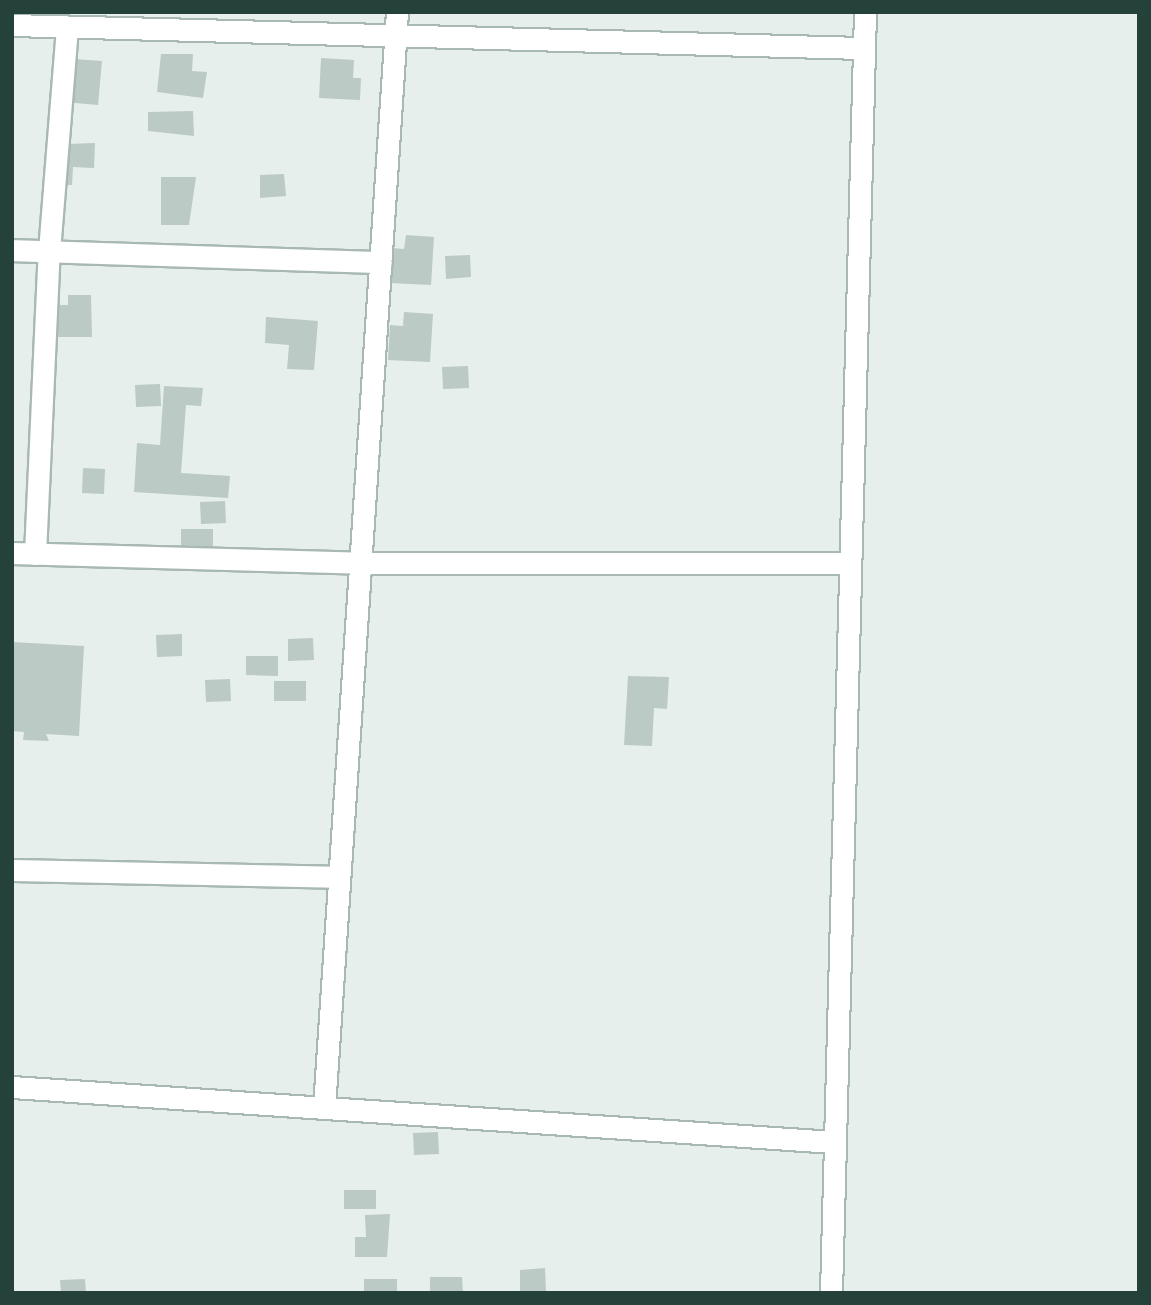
<!DOCTYPE html>
<style>
body{margin:0}
#map{position:relative;width:1151px;height:1305px;overflow:hidden;background:#e6efeb;font-family:"Fira Sans",sans-serif}
div>[style]{position:absolute}
.building>*{inset:0;background:#bbcac4}
.roads{filter:drop-shadow(2px 0 #a8b8b2) drop-shadow(-2px 0 #a8b8b2) drop-shadow(0 2px #a8b8b2) drop-shadow(0 -2px #a8b8b2)}
.minor>*{height:21px;margin:-10.5px;padding:0 10.5px;transform-origin:10.5px;border-radius:10.5px;background:#fff}
span{translate:-50% -50%;white-space:nowrap;text-align:center;line-height:1.15;-webkit-text-stroke:5px #f7fbf9;paint-order:stroke}
.frame{position:absolute;inset:0;border:14px solid #24423a;pointer-events:none}
</style>
<div id="map">
<div class="building">
<i style="clip-path:polygon(161px 54px,193px 54px,192px 71px,207px 72px,203px 98px,157px 92px)"></i>
<i style="clip-path:polygon(321px 58px,354px 60px,353px 78px,361px 78px,360px 100px,319px 98px)"></i>
<i style="clip-path:polygon(74px 59px,102px 61px,98px 105px,52px 101px)"></i>
<i style="clip-path:polygon(193px 111px,194px 136px,148px 131px,148px 112px)"></i>
<i style="clip-path:polygon(95px 143px,94px 168px,73px 167px,72px 185px,47px 185px,67px 144px)"></i>
<i style="clip-path:polygon(284px 174px,286px 196px,260px 198px,260px 175px)"></i>
<i style="clip-path:polygon(161px 177px,196px 177px,189px 225px,161px 225px)"></i>
<i style="clip-path:polygon(406px 235px,434px 237px,431px 285px,389px 283px,391px 248px,404px 249px)"></i>
<i style="clip-path:polygon(470px 255px,471px 277px,446px 279px,445px 256px)"></i>
<i style="clip-path:polygon(68px 295px,91px 295px,92px 337px,50px 337px,50px 305px,68px 305px)"></i>
<i style="clip-path:polygon(404px 312px,433px 314px,430px 362px,388px 360px,390px 325px,403px 326px)"></i>
<i style="clip-path:polygon(266px 317px,318px 321px,314px 370px,287px 369px,289px 345px,265px 343px)"></i>
<i style="clip-path:polygon(468px 366px,469px 388px,443px 389px,442px 367px)"></i>
<i style="clip-path:polygon(160px 384px,161px 406px,136px 407px,135px 385px)"></i>
<i style="clip-path:polygon(164px 386px,203px 388px,201px 406px,186px 405px,181px 473px,230px 476px,228px 498px,134px 492px,137px 443px,160px 445px)"></i>
<i style="clip-path:polygon(83px 468px,105px 469px,104px 494px,82px 493px)"></i>
<i style="clip-path:polygon(225px 501px,226px 523px,201px 524px,200px 502px)"></i>
<i style="clip-path:polygon(181px 529px,213px 529px,213px 548px,181px 549px)"></i>
<i style="clip-path:polygon(182px 634px,182px 656px,157px 657px,156px 635px)"></i>
<i style="clip-path:polygon(313px 638px,314px 660px,288px 661px,288px 639px)"></i>
<i style="clip-path:polygon(12px 642px,84px 646px,79px 736px,46px 734px,49px 741px,23px 740px,24px 732px,12px 731px)"></i>
<i style="clip-path:polygon(246px 656px,278px 656px,278px 676px,246px 675px)"></i>
<i style="clip-path:polygon(628px 676px,669px 677px,667px 709px,654px 708px,652px 746px,624px 745px)"></i>
<i style="clip-path:polygon(230px 679px,231px 701px,206px 702px,205px 680px)"></i>
<i style="clip-path:polygon(274px 681px,306px 681px,306px 701px,274px 701px)"></i>
<i style="clip-path:polygon(438px 1132px,439px 1154px,414px 1155px,413px 1133px)"></i>
<i style="clip-path:polygon(344px 1190px,376px 1190px,376px 1209px,344px 1209px)"></i>
<i style="clip-path:polygon(390px 1214px,387px 1257px,355px 1257px,355px 1237px,366px 1237px,365px 1215px)"></i>
<i style="clip-path:polygon(545px 1268px,546px 1291px,520px 1292px,520px 1270px)"></i>
<i style="clip-path:polygon(430px 1277px,462px 1277px,463px 1293px,430px 1293px)"></i>
<i style="clip-path:polygon(85px 1279px,86px 1293px,61px 1293px,60px 1280px)"></i>
<i style="clip-path:polygon(364px 1279px,397px 1279px,397px 1293px,364px 1293px)"></i>
</div>
<div class="roads">
<div class="minor">
<i style="left:12px;top:25px;width:852px;rotate:1.55deg"></i>
<i style="left:12px;top:250px;width:369px;rotate:1.9deg"></i>
<i style="left:12px;top:553px;width:349px;rotate:1.6deg"></i>
<i style="left:361px;top:563px;width:489px"></i>
<i style="left:35px;top:554px;width:303px;rotate:-87.4deg"></i>
<i style="left:49px;top:251px;width:225px;rotate:-85.4deg"></i>
<i style="left:12px;top:870px;width:324px;rotate:1.2deg"></i>
<i style="left:12px;top:1087px;width:823px;rotate:3.83deg"></i>
<i style="left:324px;top:1108px;width:1098px;rotate:-86.19deg"></i>
<i style="left:831px;top:1293px;width:1281px;rotate:-88.48deg"></i>
</div>
</div>
<div class="frame"></div>
</div>
